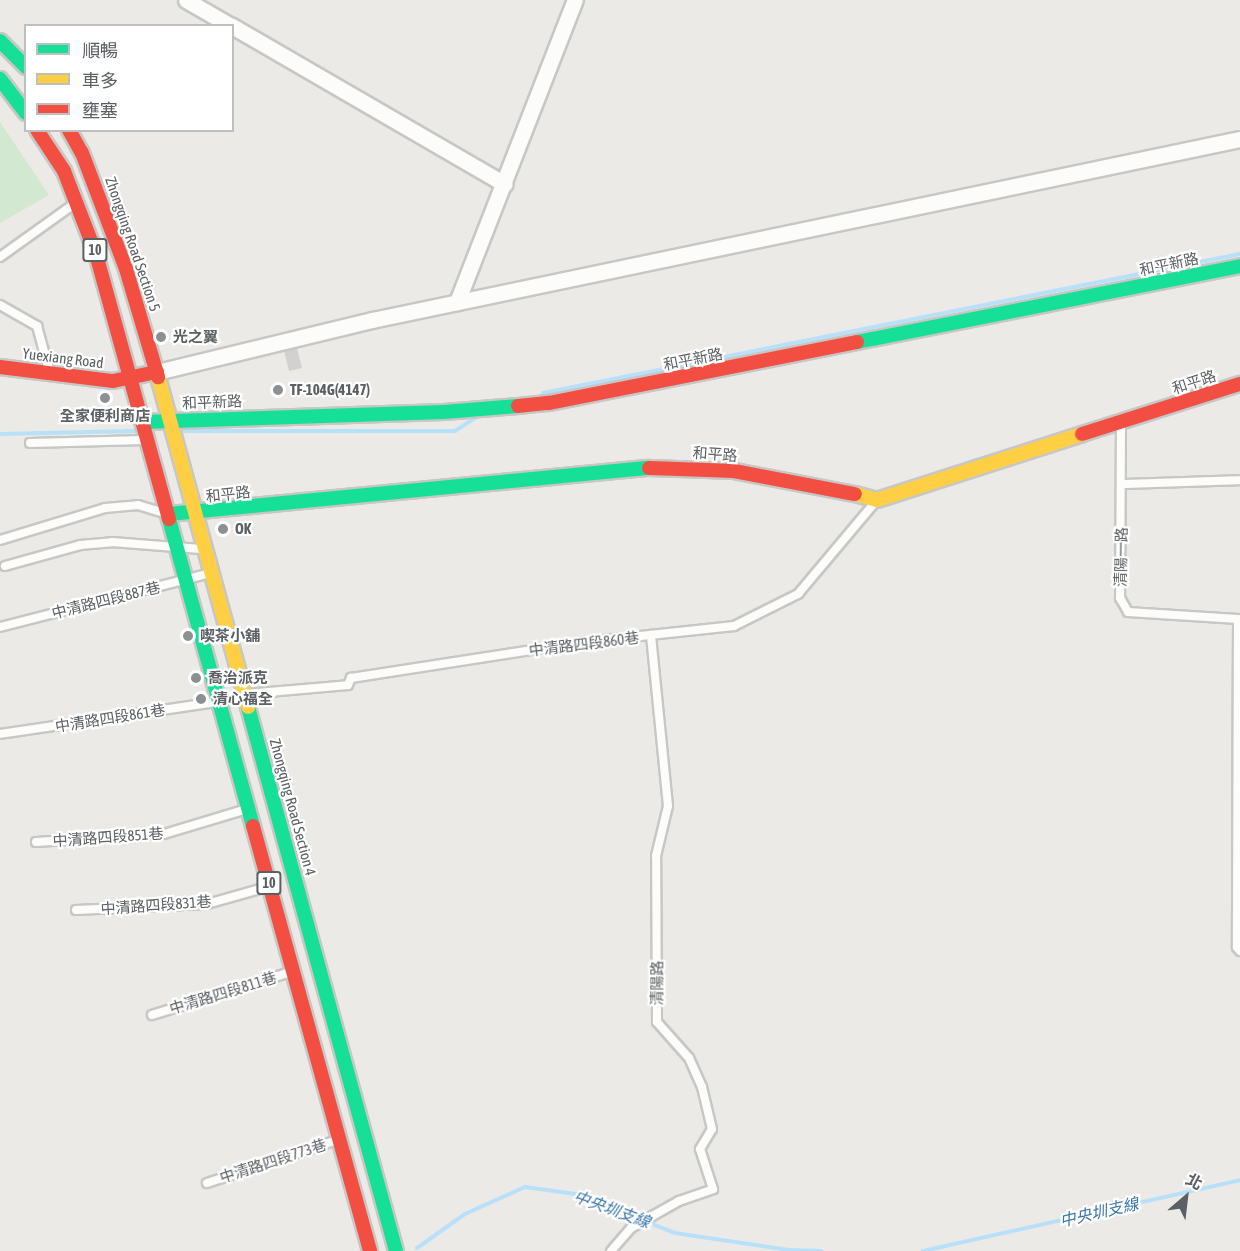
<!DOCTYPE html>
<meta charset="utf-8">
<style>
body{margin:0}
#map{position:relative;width:1240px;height:1251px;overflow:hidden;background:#ebeae6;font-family:"Asap Condensed","Noto Sans TC",sans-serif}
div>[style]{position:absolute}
.green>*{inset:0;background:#d3e8d0}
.stream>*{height:4px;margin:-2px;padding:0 2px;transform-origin:2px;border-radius:2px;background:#b8e0f8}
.building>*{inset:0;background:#d2d1cf}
.roads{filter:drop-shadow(2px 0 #c7c7c6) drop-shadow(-2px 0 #c7c7c6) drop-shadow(0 2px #c7c7c6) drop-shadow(0 -2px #c7c7c6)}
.lane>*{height:8px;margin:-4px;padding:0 4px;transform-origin:4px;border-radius:4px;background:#fcfcfb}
.street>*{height:15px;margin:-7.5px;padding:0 7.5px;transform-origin:7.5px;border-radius:7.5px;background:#fcfcfb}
.fast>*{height:14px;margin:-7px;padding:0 7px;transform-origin:7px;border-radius:7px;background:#16e098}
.slow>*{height:14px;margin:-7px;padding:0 7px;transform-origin:7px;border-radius:7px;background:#ffcf43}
.jam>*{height:14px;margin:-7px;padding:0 7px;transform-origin:7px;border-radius:7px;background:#f24e42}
.dots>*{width:16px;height:16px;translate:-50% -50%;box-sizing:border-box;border:3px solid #fff;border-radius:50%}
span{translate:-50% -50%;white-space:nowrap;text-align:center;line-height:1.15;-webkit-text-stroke:4.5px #fff;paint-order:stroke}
.shield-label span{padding:2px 4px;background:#fff;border:2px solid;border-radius:4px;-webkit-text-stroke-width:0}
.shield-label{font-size:14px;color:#5b6064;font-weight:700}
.street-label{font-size:15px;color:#5b6064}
.poi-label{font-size:15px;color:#5b6064;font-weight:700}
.left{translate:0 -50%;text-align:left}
.water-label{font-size:16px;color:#3977ac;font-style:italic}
.legend{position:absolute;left:24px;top:24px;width:210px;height:108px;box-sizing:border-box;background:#fff;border:2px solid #bdbfc1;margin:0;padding:8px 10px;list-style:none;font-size:18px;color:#5b6064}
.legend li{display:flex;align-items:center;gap:12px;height:30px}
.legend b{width:30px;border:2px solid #bdbfc1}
.north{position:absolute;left:1156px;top:1167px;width:60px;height:60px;-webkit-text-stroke:4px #fff;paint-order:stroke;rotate:28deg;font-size:16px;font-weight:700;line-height:24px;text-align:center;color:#5b6064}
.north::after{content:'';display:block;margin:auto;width:21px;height:27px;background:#5b6064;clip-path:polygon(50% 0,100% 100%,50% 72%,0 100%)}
</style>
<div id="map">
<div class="green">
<i style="clip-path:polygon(0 122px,49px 195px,0 223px)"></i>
</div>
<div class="stream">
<i style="left:543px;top:393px;width:711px;rotate:-11.28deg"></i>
<i style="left:181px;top:431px;width:274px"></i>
<i style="left:455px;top:431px;width:24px;rotate:-33deg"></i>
<i style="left:0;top:434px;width:137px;rotate:-1.3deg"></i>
<i style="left:417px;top:1248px;width:59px;rotate:-35.3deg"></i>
<i style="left:465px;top:1214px;width:66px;rotate:-24.2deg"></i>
<i style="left:525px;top:1187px;width:51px;rotate:7.8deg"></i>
<i style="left:576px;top:1194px;width:106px;rotate:21.5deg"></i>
<i style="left:675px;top:1233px;width:115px;rotate:8.5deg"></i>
<i style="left:789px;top:1250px;width:32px;rotate:2deg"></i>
<i style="left:923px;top:1251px;width:325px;rotate:-12.6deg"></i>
</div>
<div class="building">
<i style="clip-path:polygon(297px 348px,302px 368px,289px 371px,284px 351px)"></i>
</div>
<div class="roads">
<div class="lane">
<i style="left:0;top:257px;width:91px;rotate:-35.6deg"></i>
<i style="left:0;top:305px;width:43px;rotate:29.6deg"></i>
<i style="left:37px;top:326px;width:46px;rotate:74.7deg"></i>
<i style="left:1121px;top:424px;width:174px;rotate:90.3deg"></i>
<i style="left:1120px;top:598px;width:16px;rotate:60deg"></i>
<i style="left:1128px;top:612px;width:110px;rotate:3.6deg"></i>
<i style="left:1238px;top:619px;width:328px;rotate:90.2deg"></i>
<i style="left:1237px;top:947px;width:5px;rotate:53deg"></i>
<i style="left:30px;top:443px;width:114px;rotate:-1.5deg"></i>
<i style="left:1122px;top:484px;width:118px;rotate:-1.9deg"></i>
<i style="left:0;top:540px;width:110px;rotate:-16.9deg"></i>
<i style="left:105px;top:508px;width:33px;rotate:-5deg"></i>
<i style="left:138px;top:505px;width:27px;rotate:17deg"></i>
<i style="left:5px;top:566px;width:78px;rotate:-15.6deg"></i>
<i style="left:80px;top:545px;width:32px;rotate:-5deg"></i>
<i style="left:112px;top:542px;width:89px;rotate:4.5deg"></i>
<i style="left:0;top:627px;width:218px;rotate:-14.4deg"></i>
<i style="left:246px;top:694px;width:102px;rotate:-5deg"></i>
<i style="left:348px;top:685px;width:8px;rotate:-67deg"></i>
<i style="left:351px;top:678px;width:236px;rotate:-8.8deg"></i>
<i style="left:584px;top:642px;width:151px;rotate:-6.1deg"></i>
<i style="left:734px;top:626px;width:72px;rotate:-26.6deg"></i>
<i style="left:798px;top:594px;width:121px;rotate:-50deg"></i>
<i style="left:0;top:734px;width:218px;rotate:-8.4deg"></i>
<i style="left:36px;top:842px;width:128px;rotate:-3.6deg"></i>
<i style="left:164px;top:834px;width:87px;rotate:-16.8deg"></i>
<i style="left:76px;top:910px;width:131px;rotate:-2.6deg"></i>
<i style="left:207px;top:904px;width:62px;rotate:-15.8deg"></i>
<i style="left:152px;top:1015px;width:145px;rotate:-17.2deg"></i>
<i style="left:207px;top:1183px;width:137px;rotate:-18.3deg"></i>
<i style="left:611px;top:1251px;width:30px;rotate:-49deg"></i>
<i style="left:631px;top:1228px;width:55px;rotate:-29.4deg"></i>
<i style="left:679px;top:1201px;width:36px;rotate:-19deg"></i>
<i style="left:713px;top:1189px;width:42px;rotate:-108deg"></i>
<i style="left:700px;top:1149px;width:23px;rotate:-59deg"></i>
<i style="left:712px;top:1129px;width:43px;rotate:-103.4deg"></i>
<i style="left:702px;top:1087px;width:32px;rotate:-114deg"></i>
<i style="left:689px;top:1058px;width:48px;rotate:-131.6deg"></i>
<i style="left:657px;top:1022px;width:166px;rotate:-90.3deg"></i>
<i style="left:656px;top:856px;width:51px;rotate:-76.5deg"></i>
<i style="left:668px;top:806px;width:172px;rotate:-95.7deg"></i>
</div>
<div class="street">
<i style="left:186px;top:0;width:52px;rotate:30deg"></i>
<i style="left:232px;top:26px;width:315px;rotate:30.1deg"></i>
<i style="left:457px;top:302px;width:324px;rotate:-68.7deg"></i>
<i style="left:157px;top:372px;width:221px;rotate:-13.6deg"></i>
<i style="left:372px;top:320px;width:887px;rotate:-11.78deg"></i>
</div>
<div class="fast">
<i style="left:0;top:41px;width:37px;rotate:45deg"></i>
<i style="left:0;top:79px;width:43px;rotate:52.6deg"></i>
<i style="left:857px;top:342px;width:390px;rotate:-11.2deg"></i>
<i style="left:144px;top:422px;width:300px;rotate:-1.9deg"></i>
<i style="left:444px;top:412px;width:74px;rotate:-4.6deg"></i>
<i style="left:169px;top:514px;width:482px;rotate:-5.5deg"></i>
<i style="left:169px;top:519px;width:318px;rotate:74.7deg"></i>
<i style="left:248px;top:707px;width:564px;rotate:74.78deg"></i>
</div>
<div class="slow">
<i style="left:158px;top:377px;width:342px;rotate:74.7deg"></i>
<i style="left:855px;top:494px;width:23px;rotate:15deg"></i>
<i style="left:877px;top:500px;width:215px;rotate:-17.8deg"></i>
</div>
<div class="jam">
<i style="left:37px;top:130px;width:49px;rotate:56.6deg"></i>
<i style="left:64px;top:171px;width:89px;rotate:68.9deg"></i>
<i style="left:96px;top:254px;width:275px;rotate:74.6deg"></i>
<i style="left:69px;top:130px;width:26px;rotate:61deg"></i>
<i style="left:82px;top:153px;width:124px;rotate:69.2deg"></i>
<i style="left:126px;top:269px;width:113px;rotate:73.5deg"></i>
<i style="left:0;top:367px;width:114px;rotate:7.1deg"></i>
<i style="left:113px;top:381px;width:45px;rotate:-11.6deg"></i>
<i style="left:518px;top:406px;width:31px;rotate:-6deg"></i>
<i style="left:549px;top:403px;width:314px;rotate:-11.2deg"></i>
<i style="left:1082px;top:434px;width:166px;rotate:-17.6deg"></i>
<i style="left:649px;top:468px;width:85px;rotate:2deg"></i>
<i style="left:734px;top:471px;width:123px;rotate:10.8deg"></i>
<i style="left:253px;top:826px;width:441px;rotate:74.6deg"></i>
</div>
</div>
<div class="dots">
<i style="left:161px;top:337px;background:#8d9092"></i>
<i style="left:278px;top:390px;background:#8d9092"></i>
<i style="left:105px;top:398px;background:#8d9092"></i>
<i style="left:223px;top:529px;background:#8d9092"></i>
<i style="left:188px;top:636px;background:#8d9092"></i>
<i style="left:196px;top:678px;background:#8d9092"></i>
<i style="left:201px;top:699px;background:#8d9092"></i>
</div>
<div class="shield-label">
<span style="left:95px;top:250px">10</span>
<span style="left:269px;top:883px">10</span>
</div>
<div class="street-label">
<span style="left:133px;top:244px;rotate:71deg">Zhongqing Road Section 5</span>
<span style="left:1169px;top:264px;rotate:-12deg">和平新路</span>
<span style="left:63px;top:358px;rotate:7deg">Yuexiang Road</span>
<span style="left:693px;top:359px;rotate:-11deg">和平新路</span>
<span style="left:1194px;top:382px;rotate:-18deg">和平路</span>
<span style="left:212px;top:402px;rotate:-2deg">和平新路</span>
<span style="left:715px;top:454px;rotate:4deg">和平路</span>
<span style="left:228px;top:494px;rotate:-6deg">和平路</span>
<span style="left:1121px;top:557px;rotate:-89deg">清陽一路</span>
<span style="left:106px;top:600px;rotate:-14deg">中清路四段887巷</span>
<span style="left:584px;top:644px;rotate:-7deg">中清路四段860巷</span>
<span style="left:110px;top:718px;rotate:-9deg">中清路四段861巷</span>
<span style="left:293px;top:807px;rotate:75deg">Zhongqing Road Section 4</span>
<span style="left:108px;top:837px;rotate:-4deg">中清路四段851巷</span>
<span style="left:156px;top:905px;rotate:-4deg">中清路四段831巷</span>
<span style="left:657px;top:983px;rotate:-90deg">清陽路</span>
<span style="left:223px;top:993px;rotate:-17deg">中清路四段811巷</span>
<span style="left:273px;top:1161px;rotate:-18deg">中清路四段773巷</span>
</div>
<div class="poi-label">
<span class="left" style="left:173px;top:337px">光之翼</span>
<span class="left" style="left:290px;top:390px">TF-104G(4147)</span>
<span style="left:105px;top:416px">全家便利商店</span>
<span class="left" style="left:235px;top:529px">OK</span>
<span class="left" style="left:200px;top:636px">喫茶小舖</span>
<span class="left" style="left:208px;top:678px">喬治派克</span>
<span class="left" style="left:213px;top:699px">清心福全</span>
</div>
<div class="water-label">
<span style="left:612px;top:1209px;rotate:20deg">中央圳支線</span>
<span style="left:1099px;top:1212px;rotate:-13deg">中央圳支線</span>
</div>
<ul class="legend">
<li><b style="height:8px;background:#16e098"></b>順暢</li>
<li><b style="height:8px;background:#ffcf43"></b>車多</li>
<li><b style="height:8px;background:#f24e42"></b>壅塞</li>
</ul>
<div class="north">北</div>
</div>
